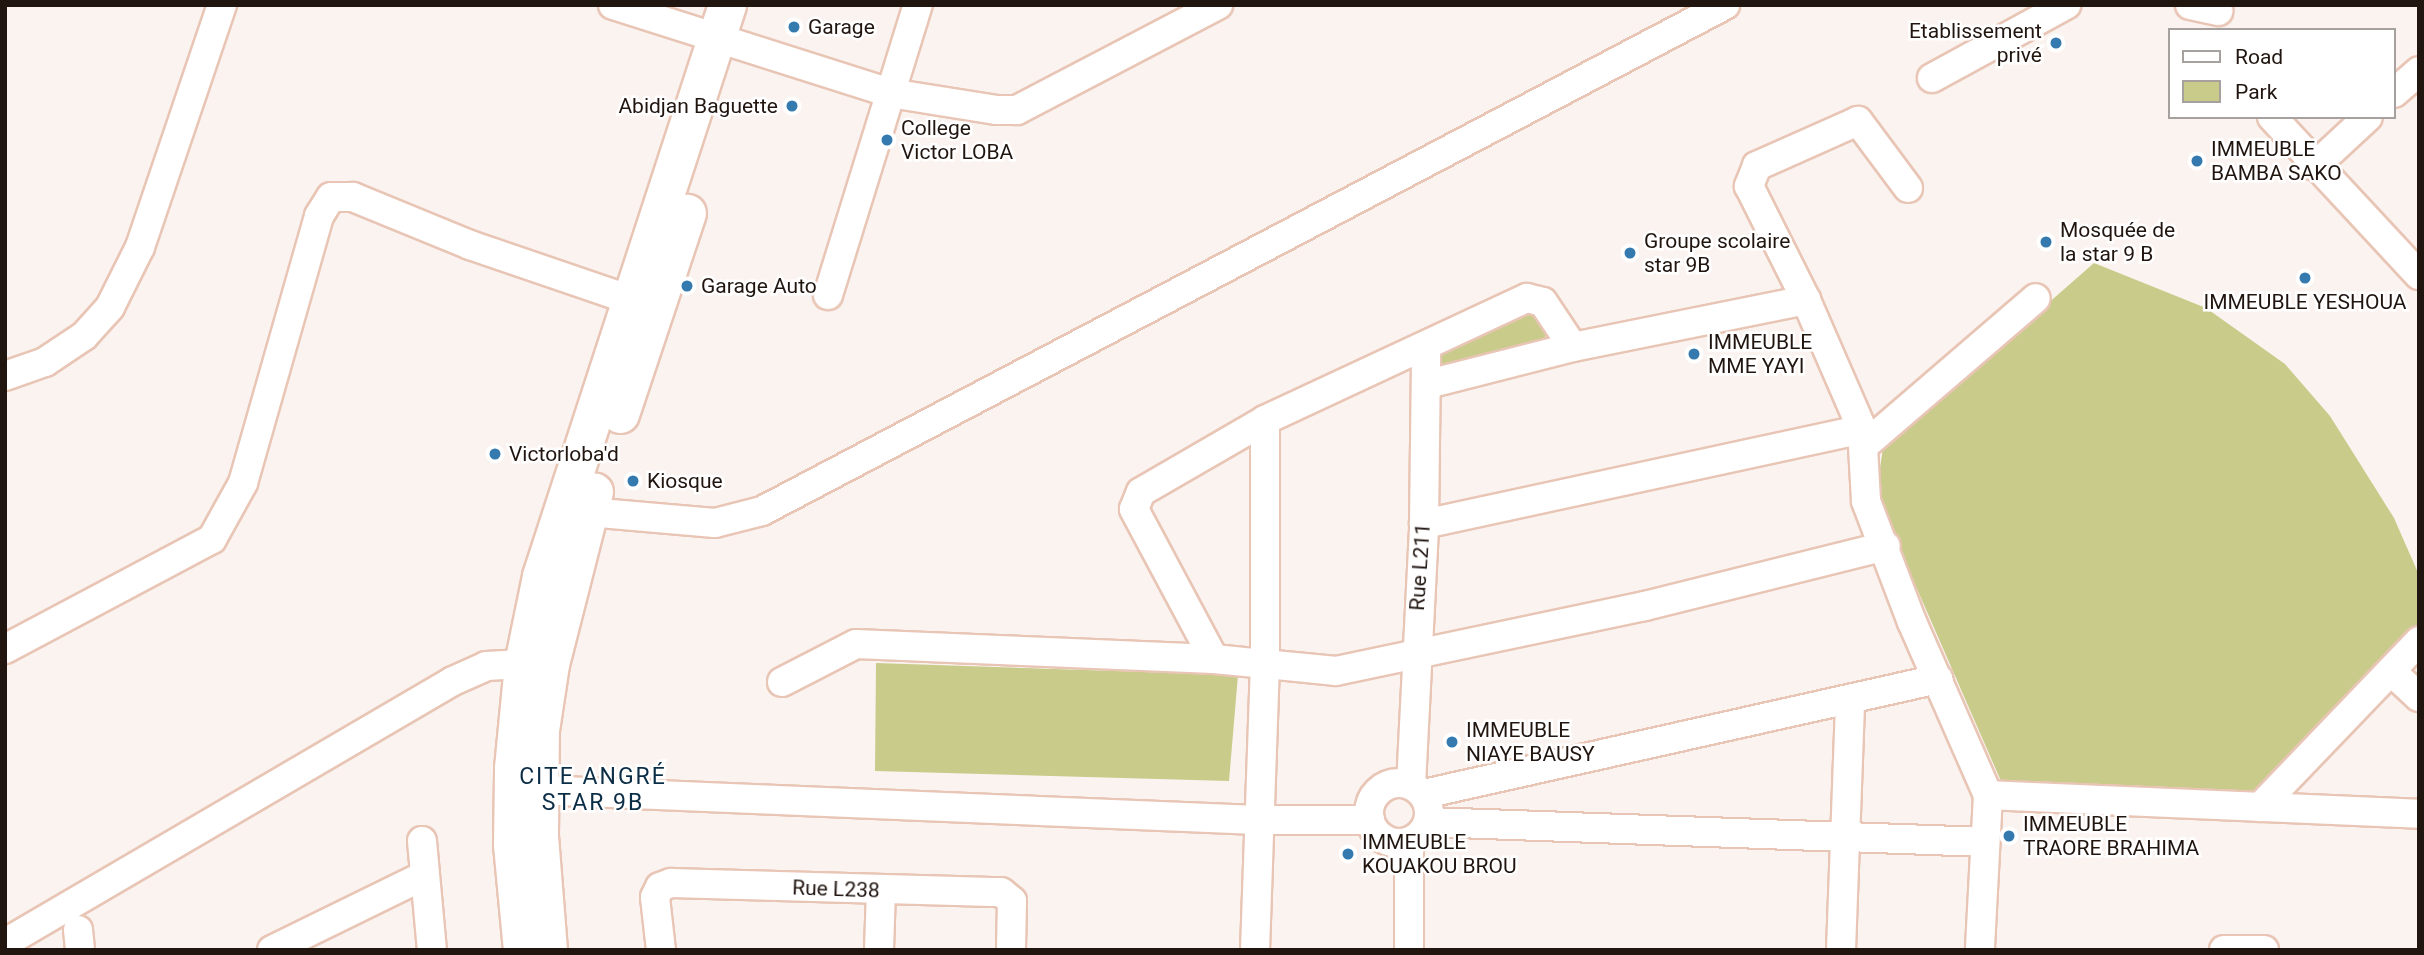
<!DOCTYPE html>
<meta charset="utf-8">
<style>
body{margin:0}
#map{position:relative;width:2424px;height:955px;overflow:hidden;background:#fbf3f0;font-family:Roboto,sans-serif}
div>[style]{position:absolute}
.green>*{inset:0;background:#c9cb8a}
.roads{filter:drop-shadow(2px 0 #e8c5b5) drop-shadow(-2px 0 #e8c5b5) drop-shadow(0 2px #e8c5b5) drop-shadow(0 -2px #e8c5b5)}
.minor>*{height:28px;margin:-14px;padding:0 14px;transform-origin:14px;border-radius:14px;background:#fff}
.minor>.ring{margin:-14px;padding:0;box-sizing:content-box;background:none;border:28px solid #fff;border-radius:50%}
.major>*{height:37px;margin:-18.5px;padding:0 18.5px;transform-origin:18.5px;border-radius:18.5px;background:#fff}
.dots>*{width:19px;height:19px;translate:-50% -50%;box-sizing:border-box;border:4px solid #fff;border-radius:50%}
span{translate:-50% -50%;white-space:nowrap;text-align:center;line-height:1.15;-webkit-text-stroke:5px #fff;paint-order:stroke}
.poi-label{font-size:21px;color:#211510}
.left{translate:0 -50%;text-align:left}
.right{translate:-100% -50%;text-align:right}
.street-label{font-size:21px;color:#211510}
.neighbourhood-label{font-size:23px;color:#0b2d46;letter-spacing:2px}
.frame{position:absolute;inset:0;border:7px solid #211510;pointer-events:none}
.legend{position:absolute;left:2168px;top:28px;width:228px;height:91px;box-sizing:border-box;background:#fff;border:2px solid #a6a19f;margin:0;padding:9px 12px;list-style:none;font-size:21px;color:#211510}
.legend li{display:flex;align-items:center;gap:14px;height:35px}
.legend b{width:35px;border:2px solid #a6a19f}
</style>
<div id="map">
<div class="green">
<i style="clip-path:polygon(2094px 263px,2206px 308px,2285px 364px,2330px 416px,2394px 518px,2419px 575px,2419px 626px,2254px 792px,2001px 781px,1876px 495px,1883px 448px)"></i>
<i style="clip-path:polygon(1529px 302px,1548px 329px,1543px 344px,1435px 377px,1435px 351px)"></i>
<i style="clip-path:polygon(876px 663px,1238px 675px,1229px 781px,875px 771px)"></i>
</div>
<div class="roads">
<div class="minor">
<i style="left:613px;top:5px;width:291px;rotate:17.6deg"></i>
<i style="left:890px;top:93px;width:107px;rotate:9.1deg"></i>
<i style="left:996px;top:110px;width:21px"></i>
<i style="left:1017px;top:110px;width:227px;rotate:-27.6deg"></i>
<i style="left:2190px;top:5px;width:29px;rotate:12deg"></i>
<i style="left:1932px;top:78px;width:153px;rotate:-28.6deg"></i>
<i style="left:2394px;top:93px;width:33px;rotate:-41deg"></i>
<i style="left:2272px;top:117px;width:216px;rotate:47.1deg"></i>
<i style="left:2315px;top:166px;width:72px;rotate:-42.8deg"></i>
<i style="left:1908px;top:188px;width:84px;rotate:-126.7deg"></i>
<i style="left:1858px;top:121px;width:111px;rotate:156deg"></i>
<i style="left:1757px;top:166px;width:22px;rotate:112deg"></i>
<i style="left:1749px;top:186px;width:127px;rotate:63.4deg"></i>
<i style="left:1806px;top:300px;width:141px;rotate:66.5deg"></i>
<i style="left:1862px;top:429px;width:72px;rotate:86.8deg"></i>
<i style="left:1866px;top:501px;width:129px;rotate:69.2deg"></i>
<i style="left:1912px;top:622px;width:189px;rotate:66.3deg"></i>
<i style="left:1988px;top:795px;width:155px;rotate:93deg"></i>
<i style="left:828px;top:295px;width:304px;rotate:-72.8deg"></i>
<i style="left:5px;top:376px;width:42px;rotate:-19.3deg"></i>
<i style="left:45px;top:362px;width:47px;rotate:-33.7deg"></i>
<i style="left:84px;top:336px;width:39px;rotate:-48deg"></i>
<i style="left:110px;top:307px;width:67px;rotate:-63.4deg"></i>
<i style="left:140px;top:247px;width:256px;rotate:-71.3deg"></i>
<i style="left:1428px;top:384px;width:150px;rotate:-14.3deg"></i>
<i style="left:1573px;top:347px;width:238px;rotate:-11.4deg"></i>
<i style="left:1865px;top:445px;width:225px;rotate:-40.7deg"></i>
<i style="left:588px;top:512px;width:127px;rotate:5deg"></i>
<i style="left:715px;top:523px;width:49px;rotate:-14.3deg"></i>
<i style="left:762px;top:511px;width:1088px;rotate:-27.72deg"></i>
<i style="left:1424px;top:524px;width:448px;rotate:-12.2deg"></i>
<i style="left:5px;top:649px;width:234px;rotate:-28deg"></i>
<i style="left:212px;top:539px;width:64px;rotate:-61deg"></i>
<i style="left:243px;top:483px;width:278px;rotate:-74.1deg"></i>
<i style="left:319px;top:216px;width:22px;rotate:-58deg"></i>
<i style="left:331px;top:197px;width:22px"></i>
<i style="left:353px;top:197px;width:126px;rotate:22.3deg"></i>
<i style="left:470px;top:245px;width:170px;rotate:18.9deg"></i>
<i style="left:1214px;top:659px;width:170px;rotate:-118.1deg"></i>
<i style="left:1134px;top:509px;width:18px;rotate:-68deg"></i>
<i style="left:1141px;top:492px;width:143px;rotate:-30.1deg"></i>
<i style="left:1265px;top:420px;width:289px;rotate:-25deg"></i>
<i style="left:1527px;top:298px;width:16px;rotate:14deg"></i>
<i style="left:1543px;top:302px;width:54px;rotate:56.3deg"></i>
<i style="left:2391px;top:671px;width:38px;rotate:43deg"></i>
<i style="left:782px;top:682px;width:83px;rotate:-27.2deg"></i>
<i style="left:856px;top:644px;width:358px;rotate:2.4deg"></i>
<i style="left:1214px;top:659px;width:123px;rotate:5.6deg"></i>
<i style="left:1336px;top:671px;width:316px;rotate:-11.9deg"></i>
<i style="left:1645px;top:606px;width:248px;rotate:-14deg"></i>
<i class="ring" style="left:1369px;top:783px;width:32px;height:32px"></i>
<i style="left:1411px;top:785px;width:261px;rotate:-87.1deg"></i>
<i style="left:1424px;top:524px;width:175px;rotate:-89.3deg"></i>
<i style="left:538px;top:790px;width:720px;rotate:2.39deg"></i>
<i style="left:1257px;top:820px;width:113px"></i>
<i style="left:1424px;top:794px;width:527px;rotate:-12.61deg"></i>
<i style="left:1988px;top:795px;width:431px;rotate:2.5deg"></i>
<i style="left:2260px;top:807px;width:230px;rotate:-46.2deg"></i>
<i style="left:1429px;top:822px;width:555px;rotate:2.06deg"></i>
<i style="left:422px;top:841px;width:109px;rotate:84.8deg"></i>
<i style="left:78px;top:930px;width:20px;rotate:84deg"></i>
<i style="left:5px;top:943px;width:519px;rotate:-30.32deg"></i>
<i style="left:453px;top:681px;width:36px;rotate:-24deg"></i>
<i style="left:486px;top:666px;width:37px;rotate:-3deg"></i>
<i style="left:272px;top:950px;width:170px;rotate:-26.1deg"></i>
<i style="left:661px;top:950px;width:53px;rotate:-96.5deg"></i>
<i style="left:655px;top:897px;width:11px;rotate:-63deg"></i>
<i style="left:660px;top:887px;width:12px;rotate:-20deg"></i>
<i style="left:671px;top:883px;width:330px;rotate:1.6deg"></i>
<i style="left:1001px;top:892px;width:14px;rotate:39deg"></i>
<i style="left:1012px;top:901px;width:49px;rotate:91.2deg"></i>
<i style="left:879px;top:950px;width:60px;rotate:-88.1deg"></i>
<i style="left:1255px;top:950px;width:286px;rotate:-88deg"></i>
<i style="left:1265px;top:664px;width:244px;rotate:-90deg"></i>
<i style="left:1409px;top:950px;width:108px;rotate:-90deg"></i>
<i style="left:1841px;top:950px;width:248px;rotate:-87.9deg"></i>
<i style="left:2224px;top:950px;width:40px"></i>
</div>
<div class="major">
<i style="left:620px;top:414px;width:212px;rotate:-71.6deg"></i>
<i style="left:522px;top:950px;width:106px;rotate:-95.4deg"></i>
<i style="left:512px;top:844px;width:76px;rotate:-89.2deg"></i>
<i style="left:513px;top:768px;width:104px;rotate:-84.5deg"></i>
<i style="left:523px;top:664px;width:90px;rotate:-78.4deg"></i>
<i style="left:541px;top:576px;width:601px;rotate:-71.96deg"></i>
<i style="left:548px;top:950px;width:115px;rotate:-94.5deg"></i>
<i style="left:539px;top:835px;width:105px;rotate:-89.5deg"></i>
<i style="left:540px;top:730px;width:67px;rotate:-81.4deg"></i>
<i style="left:550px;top:664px;width:178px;rotate:-75.7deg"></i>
</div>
</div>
<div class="dots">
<i style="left:794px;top:27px;background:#347aaf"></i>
<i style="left:2056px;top:43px;background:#347aaf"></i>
<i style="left:792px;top:106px;background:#347aaf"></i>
<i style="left:887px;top:140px;background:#347aaf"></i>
<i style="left:2197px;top:161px;background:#347aaf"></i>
<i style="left:2046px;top:242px;background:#347aaf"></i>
<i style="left:1630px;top:253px;background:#347aaf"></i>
<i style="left:2305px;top:278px;background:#347aaf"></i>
<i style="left:687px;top:286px;background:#347aaf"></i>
<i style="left:1694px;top:354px;background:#347aaf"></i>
<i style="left:495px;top:454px;background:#347aaf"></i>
<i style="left:633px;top:481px;background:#347aaf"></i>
<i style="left:1452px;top:742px;background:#347aaf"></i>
<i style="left:2009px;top:836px;background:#347aaf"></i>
<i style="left:1348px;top:854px;background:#347aaf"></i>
</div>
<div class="poi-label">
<span class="left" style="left:808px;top:27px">Garage</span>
<span class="right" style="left:2042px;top:43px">Etablissement<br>privé</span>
<span class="right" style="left:778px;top:106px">Abidjan Baguette</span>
<span class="left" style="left:901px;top:140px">College<br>Victor LOBA</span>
<span class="left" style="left:2211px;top:161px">IMMEUBLE<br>BAMBA SAKO</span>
<span class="left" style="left:2060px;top:242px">Mosquée de<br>la star 9 B</span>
<span class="left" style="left:1644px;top:253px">Groupe scolaire<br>star 9B</span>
<span class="left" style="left:701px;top:286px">Garage Auto</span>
<span style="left:2305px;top:302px">IMMEUBLE YESHOUA</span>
<span class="left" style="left:1708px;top:354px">IMMEUBLE<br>MME YAYI</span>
<span class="left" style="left:509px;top:454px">Victorloba'd</span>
<span class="left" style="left:647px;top:481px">Kiosque</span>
<span class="left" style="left:1466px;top:742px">IMMEUBLE<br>NIAYE BAUSY</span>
<span class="left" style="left:2023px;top:836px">IMMEUBLE<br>TRAORE BRAHIMA</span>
<span class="left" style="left:1362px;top:854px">IMMEUBLE<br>KOUAKOU BROU</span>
</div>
<div class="street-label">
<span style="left:1420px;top:567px;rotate:-86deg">Rue L211</span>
<span style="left:836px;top:889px;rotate:2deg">Rue L238</span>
</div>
<div class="neighbourhood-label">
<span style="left:593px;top:790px">CITE ANGRÉ<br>STAR 9B</span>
</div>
<div class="frame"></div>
<ul class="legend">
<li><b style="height:9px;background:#fff"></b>Road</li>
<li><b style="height:19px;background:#c9cb8a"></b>Park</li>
</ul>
</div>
